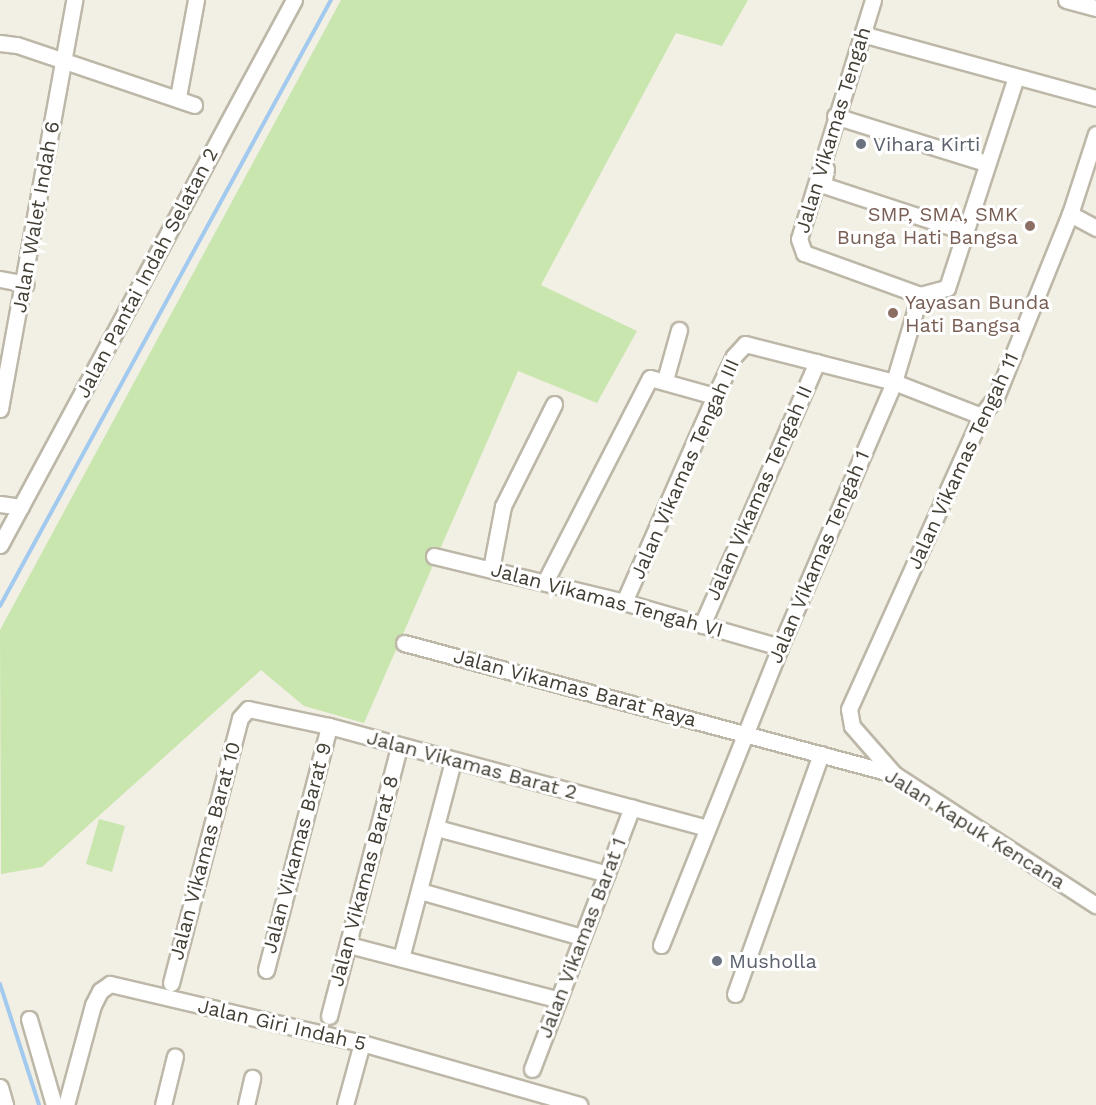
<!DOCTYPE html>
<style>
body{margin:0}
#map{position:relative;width:1096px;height:1105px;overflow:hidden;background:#f2efe5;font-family:"Work Sans",sans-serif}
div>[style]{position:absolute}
.green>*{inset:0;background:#c9e6ae}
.stream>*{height:4px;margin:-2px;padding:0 2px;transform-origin:2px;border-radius:2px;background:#a2c9ee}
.roads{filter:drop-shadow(2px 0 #bdb7a8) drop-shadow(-2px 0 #bdb7a8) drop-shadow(0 2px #bdb7a8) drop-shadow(0 -2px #bdb7a8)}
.minor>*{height:15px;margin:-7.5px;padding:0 7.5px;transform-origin:7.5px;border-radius:7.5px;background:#fff}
.dots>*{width:16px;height:16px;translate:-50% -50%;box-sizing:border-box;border:3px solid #fff;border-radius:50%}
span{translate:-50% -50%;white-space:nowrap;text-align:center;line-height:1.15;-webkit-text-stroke:6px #fff;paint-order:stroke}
.street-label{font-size:20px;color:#443f35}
.worship-label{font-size:20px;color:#5b616d}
.left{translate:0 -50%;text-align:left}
.education-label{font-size:20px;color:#785e54}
.right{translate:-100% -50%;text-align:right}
</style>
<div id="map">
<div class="green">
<i style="clip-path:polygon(341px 0,748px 0,722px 46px,676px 33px,541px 285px,637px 331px,597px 403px,518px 371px,364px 723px,304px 706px,261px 670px,42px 867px,1px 874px,0 630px)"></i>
<i style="clip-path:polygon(99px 819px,125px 826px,112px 872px,86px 864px)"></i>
</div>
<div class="stream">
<i style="left:0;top:606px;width:691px;rotate:-61.36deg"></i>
<i style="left:0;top:984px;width:127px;rotate:72.1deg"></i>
</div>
<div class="roads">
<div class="minor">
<i style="left:873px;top:0;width:250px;rotate:107.2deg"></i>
<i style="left:799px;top:239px;width:15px;rotate:70deg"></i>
<i style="left:804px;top:253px;width:123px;rotate:19.9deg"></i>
<i style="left:920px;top:295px;width:28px;rotate:-15deg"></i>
<i style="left:947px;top:288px;width:222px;rotate:-71.9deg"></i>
<i style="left:1066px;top:0;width:31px;rotate:15deg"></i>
<i style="left:862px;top:34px;width:243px;rotate:15.3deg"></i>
<i style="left:0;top:43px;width:17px;rotate:7deg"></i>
<i style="left:17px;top:45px;width:187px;rotate:18.7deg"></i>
<i style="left:178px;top:97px;width:99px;rotate:-79.5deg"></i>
<i style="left:835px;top:116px;width:158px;rotate:17.3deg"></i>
<i style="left:826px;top:169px;width:16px;rotate:101deg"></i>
<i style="left:823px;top:185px;width:147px;rotate:18.2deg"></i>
<i style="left:1070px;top:214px;width:30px;rotate:28deg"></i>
<i style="left:0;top:279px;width:26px;rotate:11deg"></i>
<i style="left:665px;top:380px;width:52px;rotate:-74.4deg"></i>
<i style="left:0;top:409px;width:416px;rotate:-79.7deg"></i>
<i style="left:0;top:504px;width:21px;rotate:8deg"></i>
<i style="left:0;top:545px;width:619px;rotate:-61.66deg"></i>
<i style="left:434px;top:556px;width:195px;rotate:13.6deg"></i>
<i style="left:624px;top:602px;width:162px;rotate:16.1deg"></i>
<i style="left:491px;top:569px;width:64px;rotate:-79.2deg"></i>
<i style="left:503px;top:506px;width:114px;rotate:-63.4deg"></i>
<i style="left:545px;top:582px;width:229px;rotate:-62.8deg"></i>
<i style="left:650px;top:378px;width:67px;rotate:15.5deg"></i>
<i style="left:624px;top:602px;width:225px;rotate:-66.2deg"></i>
<i style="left:715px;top:396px;width:44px;rotate:-64.6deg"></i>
<i style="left:734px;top:356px;width:16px;rotate:-47deg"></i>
<i style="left:745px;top:344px;width:154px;rotate:14.3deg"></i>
<i style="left:894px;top:382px;width:93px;rotate:21.3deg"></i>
<i style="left:702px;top:625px;width:287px;rotate:-66.4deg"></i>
<i style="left:404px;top:643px;width:507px;rotate:14.97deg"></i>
<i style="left:894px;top:774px;width:241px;rotate:33deg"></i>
<i style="left:894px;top:774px;width:64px;rotate:-131.2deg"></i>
<i style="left:852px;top:726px;width:17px;rotate:-100deg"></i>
<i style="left:849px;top:709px;width:321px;rotate:-65.7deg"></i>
<i style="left:981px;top:416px;width:24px;rotate:-52deg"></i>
<i style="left:996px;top:397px;width:197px;rotate:-68deg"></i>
<i style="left:1070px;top:214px;width:84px;rotate:-72deg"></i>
<i style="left:437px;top:828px;width:176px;rotate:15.1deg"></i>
<i style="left:420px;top:891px;width:168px;rotate:15.9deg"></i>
<i style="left:349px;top:945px;width:215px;rotate:14.6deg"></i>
<i style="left:661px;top:945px;width:321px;rotate:-68.2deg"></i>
<i style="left:780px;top:647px;width:288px;rotate:-66.7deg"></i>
<i style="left:894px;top:382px;width:91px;rotate:-73.4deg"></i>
<i style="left:401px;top:958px;width:204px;rotate:-75.2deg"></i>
<i style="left:266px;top:970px;width:252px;rotate:-75.5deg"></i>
<i style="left:171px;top:983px;width:274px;rotate:-75.4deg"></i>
<i style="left:240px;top:718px;width:12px;rotate:-48deg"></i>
<i style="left:248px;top:709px;width:83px;rotate:11.9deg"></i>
<i style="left:329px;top:726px;width:392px;rotate:15.1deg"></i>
<i style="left:735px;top:994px;width:255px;rotate:-70.3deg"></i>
<i style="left:329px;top:1016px;width:278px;rotate:-75.4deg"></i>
<i style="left:29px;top:1019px;width:90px;rotate:73.8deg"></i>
<i style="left:532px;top:1069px;width:280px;rotate:-69.1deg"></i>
<i style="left:0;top:1087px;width:19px;rotate:74deg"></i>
<i style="left:66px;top:1105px;width:104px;rotate:-74.9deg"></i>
<i style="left:93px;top:1005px;width:16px;rotate:-63deg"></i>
<i style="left:100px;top:991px;width:12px;rotate:-35deg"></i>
<i style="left:110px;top:984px;width:259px;rotate:13.2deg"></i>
<i style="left:362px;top:1043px;width:226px;rotate:15.9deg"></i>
<i style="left:163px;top:1105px;width:50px;rotate:-76.2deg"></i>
<i style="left:246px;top:1105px;width:28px;rotate:-77deg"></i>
<i style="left:345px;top:1105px;width:64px;rotate:-74.7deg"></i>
</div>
</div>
<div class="dots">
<i style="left:861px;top:144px;background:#6b7280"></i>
<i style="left:1030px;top:226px;background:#8d6e63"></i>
<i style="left:893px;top:313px;background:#8d6e63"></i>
<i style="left:717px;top:961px;background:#6b7280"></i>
</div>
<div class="street-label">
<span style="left:833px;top:130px;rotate:-73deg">Jalan Vikamas Tengah</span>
<span style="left:36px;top:217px;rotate:-80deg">Jalan Walet Indah 6</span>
<span style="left:147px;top:273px;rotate:-62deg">Jalan Pantai Indah Selatan 2</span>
<span style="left:963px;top:461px;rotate:-65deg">Jalan Vikamas Tengah 11</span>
<span style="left:685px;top:469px;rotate:-66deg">Jalan Vikamas Tengah III</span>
<span style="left:759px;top:493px;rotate:-66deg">Jalan Vikamas Tengah II</span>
<span style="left:819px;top:557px;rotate:-67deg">Jalan Vikamas Tengah 1</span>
<span style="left:607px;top:600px;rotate:15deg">Jalan Vikamas Tengah VI</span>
<span style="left:575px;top:688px;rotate:15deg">Jalan Vikamas Barat Raya</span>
<span style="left:472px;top:765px;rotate:15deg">Jalan Vikamas Barat 2</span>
<span style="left:975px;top:829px;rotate:32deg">Jalan Kapuk Kencana</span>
<span style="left:297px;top:848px;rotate:-75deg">Jalan Vikamas Barat 9</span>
<span style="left:205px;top:851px;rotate:-75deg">Jalan Vikamas Barat 10</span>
<span style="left:364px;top:881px;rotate:-75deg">Jalan Vikamas Barat 8</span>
<span style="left:582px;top:938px;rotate:-69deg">Jalan Vikamas Barat 1</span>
<span style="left:282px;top:1025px;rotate:13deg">Jalan Giri Indah 5</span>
</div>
<div class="worship-label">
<span class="left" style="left:873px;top:144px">Vihara Kirti</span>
<span class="left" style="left:729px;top:961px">Musholla</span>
</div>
<div class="education-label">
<span class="right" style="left:1018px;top:226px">SMP, SMA, SMK<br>Bunga Hati Bangsa</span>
<span class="left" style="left:905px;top:314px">Yayasan Bunda<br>Hati Bangsa</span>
</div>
</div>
